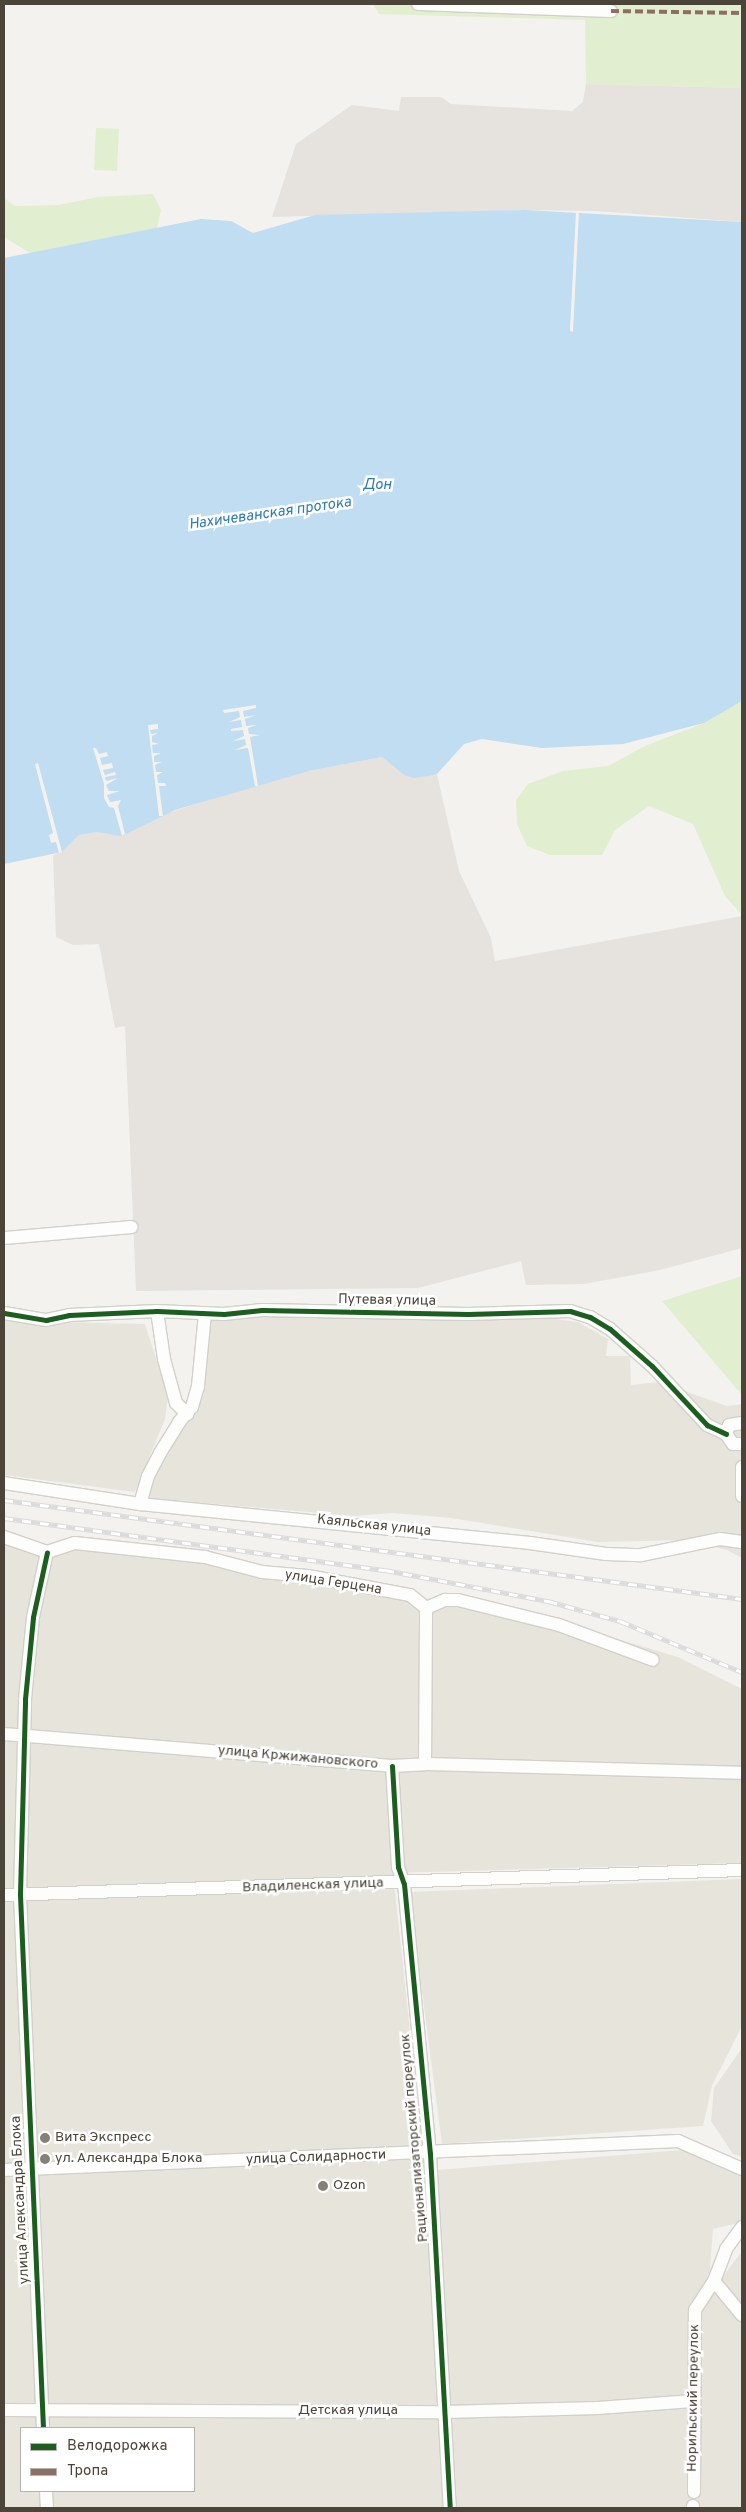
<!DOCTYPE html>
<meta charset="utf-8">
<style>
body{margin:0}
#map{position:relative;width:746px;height:2512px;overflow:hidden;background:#f4f2ee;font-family:Overpass,sans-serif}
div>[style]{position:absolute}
.residential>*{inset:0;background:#e7e4dc}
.industrial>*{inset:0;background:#e6e2de}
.green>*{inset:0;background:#e1eecf}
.parking>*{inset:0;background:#e6e3df}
.water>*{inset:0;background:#c0ddf1}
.pier>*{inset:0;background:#f4f2ee}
.roads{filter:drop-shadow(1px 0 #d2d0cb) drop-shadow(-1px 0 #d2d0cb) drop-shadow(0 1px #d2d0cb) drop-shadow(0 -1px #d2d0cb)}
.minor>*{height:12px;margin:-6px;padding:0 6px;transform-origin:6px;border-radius:6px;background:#fdfdfc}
.rail>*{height:5px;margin-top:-2.5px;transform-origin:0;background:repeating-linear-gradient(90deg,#fff 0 9px,#dbdbda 0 18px);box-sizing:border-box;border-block:1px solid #dbdbda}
.quiet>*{height:4px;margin-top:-2px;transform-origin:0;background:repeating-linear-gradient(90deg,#8d6e63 0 8px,transparent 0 12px)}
.cycleway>*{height:5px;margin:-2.5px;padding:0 2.5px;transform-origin:2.5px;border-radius:2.5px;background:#1b5e20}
.dots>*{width:14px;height:14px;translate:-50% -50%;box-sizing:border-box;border:2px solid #fff;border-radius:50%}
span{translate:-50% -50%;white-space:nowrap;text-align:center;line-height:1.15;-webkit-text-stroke:5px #fff;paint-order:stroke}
.street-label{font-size:14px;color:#4b4439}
.poi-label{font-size:14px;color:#4b4439}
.left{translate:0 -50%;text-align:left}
.water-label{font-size:15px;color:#2e7ab2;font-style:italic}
.frame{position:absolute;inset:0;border:5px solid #4b4439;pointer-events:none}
.legend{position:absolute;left:20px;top:2427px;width:175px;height:65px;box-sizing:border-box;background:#fff;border:1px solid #b7b4b0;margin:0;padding:6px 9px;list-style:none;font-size:15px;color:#4b4439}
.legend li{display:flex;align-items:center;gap:10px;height:25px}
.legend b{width:25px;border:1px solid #b7b4b0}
</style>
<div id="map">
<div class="residential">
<i style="clip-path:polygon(207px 1316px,540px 1317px,578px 1322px,608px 1339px,606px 1356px,630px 1356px,631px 1385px,659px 1382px,727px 1406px,742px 1404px,742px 1558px,727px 1550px,687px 1540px,598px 1542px,451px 1518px,392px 1513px,355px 1516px,147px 1498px,147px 1488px,172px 1438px,193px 1413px)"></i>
<i style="clip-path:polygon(4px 1321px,145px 1324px,168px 1396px,165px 1419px,135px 1492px,4px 1475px)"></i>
<i style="clip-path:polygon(evenodd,4px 1544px,50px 1558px,75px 1550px,108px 1548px,171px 1554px,446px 1604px,621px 1640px,678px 1657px,742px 1689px,742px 1863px,393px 1873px,425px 2171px,682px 2150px,742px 2175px,742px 2222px,713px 2229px,710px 2271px,694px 2303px,699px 2309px,742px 2251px,742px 2508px,698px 2508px,693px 2343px,689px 2410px,690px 2508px,4px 2508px,4px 1544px,21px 2428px,194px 2428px,194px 2491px,21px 2491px,21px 2428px)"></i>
<i style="clip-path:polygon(742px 1879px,742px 2026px,712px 2086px,703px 2126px,442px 2144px,409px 1892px)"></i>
</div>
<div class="industrial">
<i style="clip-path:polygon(586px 84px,742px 88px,742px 222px,596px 211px,525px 210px,272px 217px,296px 144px,352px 105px,399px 111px,401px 97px,441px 97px,451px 104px,572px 111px,583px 102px)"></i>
<i style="clip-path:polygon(382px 757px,404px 775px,437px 774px,459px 871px,491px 938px,495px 961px,742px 916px,742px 1248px,660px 1270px,584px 1284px,526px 1285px,521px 1261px,418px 1288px,136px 1291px,125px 1026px,115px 1028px,99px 944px,73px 945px,56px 937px,53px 855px,62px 852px,79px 835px,97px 832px,122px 835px,159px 816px,233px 792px,309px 771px)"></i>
<i style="clip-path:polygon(742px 2048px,742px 2157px,733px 2154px,711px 2121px,714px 2088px)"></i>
</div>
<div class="green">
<i style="clip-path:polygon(373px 4px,742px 4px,742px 88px,586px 84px,585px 20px,379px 14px)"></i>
<i style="clip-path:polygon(96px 128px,119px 129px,117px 171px,94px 170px)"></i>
<i style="clip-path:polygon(153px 194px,161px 210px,157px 228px,30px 253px,4px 237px,4px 198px,15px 206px,59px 205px,98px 197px)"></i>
<i style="clip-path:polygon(742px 701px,742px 915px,725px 896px,693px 824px,649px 806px,615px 830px,602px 855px,550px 855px,527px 846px,517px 824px,516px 800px,528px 784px,563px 771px,608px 766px,645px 746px,704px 723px)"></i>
<i style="clip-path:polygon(742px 1276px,742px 1395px,662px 1301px)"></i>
</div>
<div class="parking">
<i style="clip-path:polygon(139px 968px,146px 1006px,114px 1011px,111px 994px,119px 992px,117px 980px)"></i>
</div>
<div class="water">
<i style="clip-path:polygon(525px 210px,742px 222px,742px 701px,704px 723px,623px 744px,542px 748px,482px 739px,464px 744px,437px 774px,428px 776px,414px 778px,404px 775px,382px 757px,309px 771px,175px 810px,122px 836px,97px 832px,79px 835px,62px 852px,4px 864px,4px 258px,201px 219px,231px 221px,253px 233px,315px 215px)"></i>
</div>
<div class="pier">
<i style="clip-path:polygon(576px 211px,579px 211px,573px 332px,570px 331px)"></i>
<i style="clip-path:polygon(256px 705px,256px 708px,243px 711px,244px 717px,256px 715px,245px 719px,246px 726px,257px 725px,248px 728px,249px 734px,260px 735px,250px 737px,258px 786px,255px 786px,248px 748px,235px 750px,246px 745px,245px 739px,233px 741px,244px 736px,243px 730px,231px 731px,231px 729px,242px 727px,241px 720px,229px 722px,240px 717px,239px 711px,224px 713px,223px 710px)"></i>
<i style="clip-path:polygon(158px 724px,158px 729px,150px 730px,151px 734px,158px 733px,152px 736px,152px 742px,159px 744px,152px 745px,153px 753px,161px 753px,154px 756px,154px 762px,162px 762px,155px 765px,156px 772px,163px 772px,157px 775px,158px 783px,165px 783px,166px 786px,159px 786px,163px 816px,159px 816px,148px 725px)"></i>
<i style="clip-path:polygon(93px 748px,96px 748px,99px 754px,107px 752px,108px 756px,100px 758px,102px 765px,112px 763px,113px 768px,103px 770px,105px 775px,115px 772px,116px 775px,105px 777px,106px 781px,118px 778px,106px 785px,109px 791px,120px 791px,107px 795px,110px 802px,121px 800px,118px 806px,125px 834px,122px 836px,114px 808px,109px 807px,104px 798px,104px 784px)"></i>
<i style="clip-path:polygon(38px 763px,62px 852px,59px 853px,56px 842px,51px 843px,49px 835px,53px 833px,35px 764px)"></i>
</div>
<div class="roads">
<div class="minor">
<i style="left:418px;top:4px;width:193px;rotate:2.1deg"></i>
<i style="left:4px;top:1238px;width:128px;rotate:-4.9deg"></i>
<i style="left:157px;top:1311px;width:49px;rotate:81.7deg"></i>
<i style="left:164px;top:1359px;width:46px;rotate:74.7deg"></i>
<i style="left:176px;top:1403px;width:16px;rotate:45deg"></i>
<i style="left:4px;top:1313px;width:43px;rotate:9.5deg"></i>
<i style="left:46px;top:1320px;width:24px;rotate:-12deg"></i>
<i style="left:69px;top:1315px;width:88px;rotate:-2.6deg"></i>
<i style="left:157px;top:1311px;width:67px;rotate:2.6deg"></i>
<i style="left:224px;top:1314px;width:38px;rotate:-6deg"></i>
<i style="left:262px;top:1310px;width:206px;rotate:1.1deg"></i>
<i style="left:468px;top:1314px;width:102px;rotate:-1.7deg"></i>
<i style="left:570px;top:1311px;width:21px;rotate:17deg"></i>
<i style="left:590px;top:1317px;width:23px;rotate:31deg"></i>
<i style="left:610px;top:1329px;width:56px;rotate:41.4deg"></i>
<i style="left:652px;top:1366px;width:81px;rotate:47deg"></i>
<i style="left:707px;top:1425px;width:21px;rotate:25deg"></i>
<i style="left:742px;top:1423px;width:13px;rotate:171deg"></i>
<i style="left:729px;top:1425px;width:9px;rotate:108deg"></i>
<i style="left:726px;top:1434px;width:12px;rotate:55deg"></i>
<i style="left:733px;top:1444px;width:9px"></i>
<i style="left:742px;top:1467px;width:29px;rotate:90deg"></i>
<i style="left:4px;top:1483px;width:138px;rotate:8.8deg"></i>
<i style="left:140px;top:1504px;width:392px;rotate:5.7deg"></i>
<i style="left:530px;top:1543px;width:77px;rotate:8.2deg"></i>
<i style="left:606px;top:1554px;width:35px;rotate:2deg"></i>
<i style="left:641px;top:1555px;width:81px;rotate:-11.4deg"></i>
<i style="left:720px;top:1539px;width:22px;rotate:8deg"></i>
<i style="left:140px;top:1504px;width:29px;rotate:-74deg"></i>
<i style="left:148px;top:1476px;width:26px;rotate:-62deg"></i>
<i style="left:160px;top:1453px;width:36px;rotate:-58deg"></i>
<i style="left:179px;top:1422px;width:20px;rotate:-49deg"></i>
<i style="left:192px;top:1407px;width:22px;rotate:-74deg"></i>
<i style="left:198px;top:1386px;width:73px;rotate:-84.5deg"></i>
<i style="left:4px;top:1537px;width:46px;rotate:19.2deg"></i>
<i style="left:47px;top:1552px;width:29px;rotate:-18deg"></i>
<i style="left:75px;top:1543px;width:131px;rotate:6.1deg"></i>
<i style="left:205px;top:1557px;width:59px;rotate:14.7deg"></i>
<i style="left:262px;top:1572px;width:46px;rotate:5deg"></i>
<i style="left:308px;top:1576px;width:104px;rotate:10.6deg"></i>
<i style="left:410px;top:1595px;width:21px;rotate:39deg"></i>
<i style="left:426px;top:1608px;width:21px;rotate:-23deg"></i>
<i style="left:445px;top:1600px;width:13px"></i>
<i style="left:458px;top:1600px;width:104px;rotate:13.9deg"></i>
<i style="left:559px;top:1625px;width:100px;rotate:20.4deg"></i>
<i style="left:4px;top:1734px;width:389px;rotate:4.7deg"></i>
<i style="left:392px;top:1766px;width:33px;rotate:-3deg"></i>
<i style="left:425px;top:1764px;width:317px;rotate:1.6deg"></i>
<i style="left:425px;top:1764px;width:156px;rotate:-89.6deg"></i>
<i style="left:392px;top:1766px;width:101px;rotate:86.6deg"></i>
<i style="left:398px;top:1867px;width:18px;rotate:71deg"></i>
<i style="left:404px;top:1884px;width:271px;rotate:84.5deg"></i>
<i style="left:430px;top:2154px;width:355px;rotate:86.8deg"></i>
<i style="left:4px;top:1895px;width:738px;rotate:-1.94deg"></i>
<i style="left:4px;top:2170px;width:675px;rotate:-2.46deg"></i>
<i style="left:678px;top:2141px;width:70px;rotate:23.6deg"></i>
<i style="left:714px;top:2281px;width:44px;rotate:50.5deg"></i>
<i style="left:4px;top:2410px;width:441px;rotate:0.3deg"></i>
<i style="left:445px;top:2412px;width:153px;rotate:-1.5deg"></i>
<i style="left:598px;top:2408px;width:95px;rotate:-4.2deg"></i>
<i style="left:43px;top:2428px;width:534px;rotate:-92.47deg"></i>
<i style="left:20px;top:1894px;width:195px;rotate:-88.5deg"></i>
<i style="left:25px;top:1699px;width:82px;rotate:-84.4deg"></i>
<i style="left:33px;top:1617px;width:66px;rotate:-77.8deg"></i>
<i style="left:46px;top:2491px;width:17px;rotate:87deg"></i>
<i style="left:694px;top:2492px;width:182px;rotate:-89.7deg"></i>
<i style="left:695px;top:2310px;width:35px;rotate:-57deg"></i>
<i style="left:714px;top:2281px;width:34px;rotate:-69deg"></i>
<i style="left:726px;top:2249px;width:27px;rotate:-54deg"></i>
<i style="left:693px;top:2506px;width:2px;rotate:90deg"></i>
</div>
</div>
<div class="rail">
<i style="left:4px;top:1500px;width:745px;rotate:7.64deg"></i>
<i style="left:4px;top:1518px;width:385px;rotate:7.8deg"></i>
<i style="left:385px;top:1570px;width:166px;rotate:10.8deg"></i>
<i style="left:548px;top:1601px;width:75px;rotate:15.5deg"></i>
<i style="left:620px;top:1621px;width:132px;rotate:22.7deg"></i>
</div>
<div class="quiet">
<i style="left:611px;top:11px;width:131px;rotate:0.9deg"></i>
</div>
<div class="cycleway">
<i style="left:4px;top:1313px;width:43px;rotate:9.5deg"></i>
<i style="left:46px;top:1320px;width:24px;rotate:-12deg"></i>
<i style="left:69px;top:1315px;width:88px;rotate:-2.6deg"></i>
<i style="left:157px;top:1311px;width:67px;rotate:2.6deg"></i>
<i style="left:224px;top:1314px;width:38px;rotate:-6deg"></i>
<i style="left:262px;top:1310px;width:206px;rotate:1.1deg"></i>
<i style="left:468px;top:1314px;width:102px;rotate:-1.7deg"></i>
<i style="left:570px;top:1311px;width:21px;rotate:17deg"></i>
<i style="left:590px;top:1317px;width:23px;rotate:31deg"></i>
<i style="left:610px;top:1329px;width:56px;rotate:41.4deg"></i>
<i style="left:652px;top:1366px;width:81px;rotate:47deg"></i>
<i style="left:707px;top:1425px;width:21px;rotate:25deg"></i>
<i style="left:392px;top:1766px;width:101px;rotate:86.6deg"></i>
<i style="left:398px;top:1867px;width:18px;rotate:71deg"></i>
<i style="left:404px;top:1884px;width:271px;rotate:84.5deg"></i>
<i style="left:430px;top:2154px;width:355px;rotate:86.8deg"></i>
<i style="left:43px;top:2428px;width:534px;rotate:-92.47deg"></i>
<i style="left:20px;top:1894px;width:195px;rotate:-88.5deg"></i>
<i style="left:25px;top:1699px;width:82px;rotate:-84.4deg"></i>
<i style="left:33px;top:1617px;width:66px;rotate:-77.8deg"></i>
</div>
<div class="dots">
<i style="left:45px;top:2138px;background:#868178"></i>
<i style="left:45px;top:2159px;background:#868178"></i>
<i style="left:323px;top:2186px;background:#868178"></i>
</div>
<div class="street-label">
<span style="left:387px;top:1301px;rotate:1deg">Путевая улица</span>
<span style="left:374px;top:1526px;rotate:6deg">Каяльская улица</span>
<span style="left:333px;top:1583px;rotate:9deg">улица Герцена</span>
<span style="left:298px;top:1758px;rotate:5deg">улица Кржижановского</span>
<span style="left:313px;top:1886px;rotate:-2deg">Владиленская улица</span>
<span style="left:415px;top:2138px;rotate:-95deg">Рационализаторский переулок</span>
<span style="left:316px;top:2158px;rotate:-2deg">улица Солидарности</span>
<span style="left:21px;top:2200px;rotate:-93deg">улица Александра Блока</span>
<span style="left:694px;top:2398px;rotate:-89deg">Норильский переулок</span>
<span style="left:348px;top:2411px">Детская улица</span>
</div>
<div class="poi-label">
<span class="left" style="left:55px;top:2138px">Вита Экспресс</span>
<span class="left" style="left:55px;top:2159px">ул. Александра Блока</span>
<span class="left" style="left:333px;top:2186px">Ozon</span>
</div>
<div class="water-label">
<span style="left:377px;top:486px">Дон</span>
<span style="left:270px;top:514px;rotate:-8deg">Нахичеванская протока</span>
</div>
<div class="frame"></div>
<ul class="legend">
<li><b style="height:6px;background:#1b5e20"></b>Велодорожка</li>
<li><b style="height:6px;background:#8d6e63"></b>Тропа</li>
</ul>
</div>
